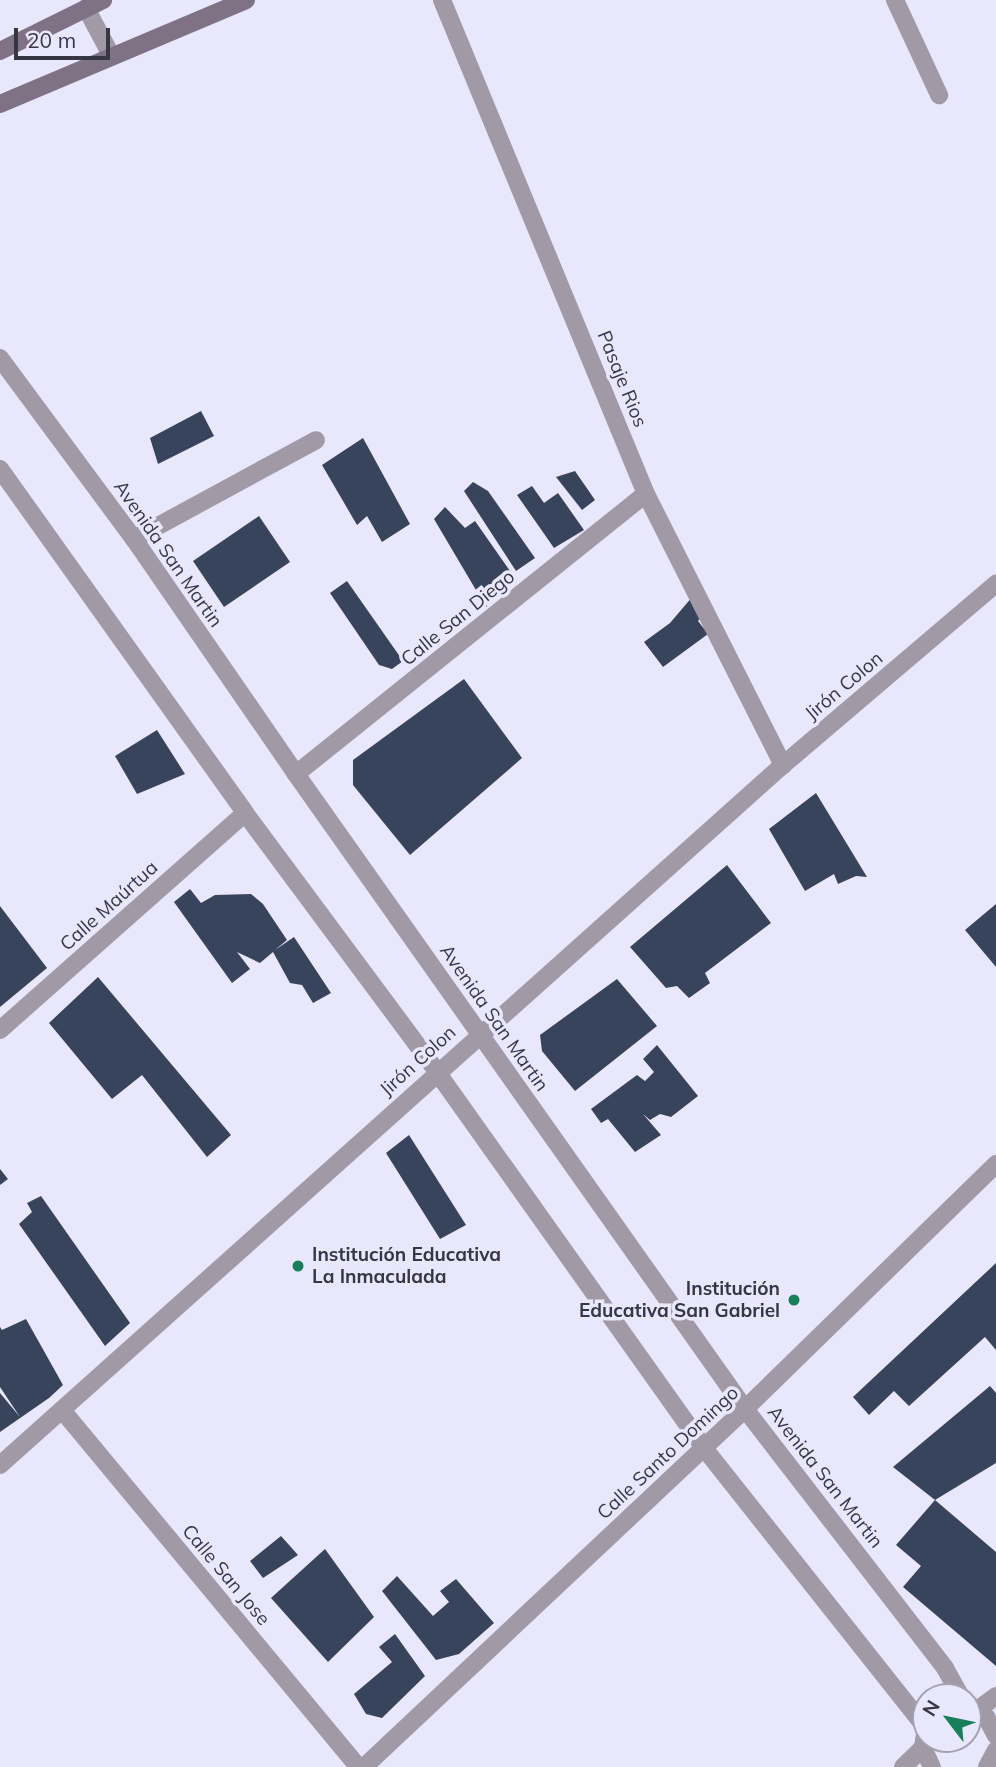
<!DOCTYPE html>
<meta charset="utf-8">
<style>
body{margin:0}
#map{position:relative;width:996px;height:1767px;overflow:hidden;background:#e9e7fb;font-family:Mulish,sans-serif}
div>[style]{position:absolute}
.building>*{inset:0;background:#38445c}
.lane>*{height:18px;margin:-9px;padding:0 9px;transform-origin:9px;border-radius:9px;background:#a199a5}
.street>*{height:18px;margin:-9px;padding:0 9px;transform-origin:9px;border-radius:9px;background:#a199a5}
.secondary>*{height:18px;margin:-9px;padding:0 9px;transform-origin:9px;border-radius:9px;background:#7e7284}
.dots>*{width:19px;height:19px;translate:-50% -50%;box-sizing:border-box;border:4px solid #e9e7fb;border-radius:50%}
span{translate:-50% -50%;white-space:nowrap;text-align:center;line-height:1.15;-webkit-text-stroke:7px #e9e7fb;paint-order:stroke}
.street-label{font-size:19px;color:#373643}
.poi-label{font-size:19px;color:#373643;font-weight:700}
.left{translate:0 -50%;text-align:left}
.right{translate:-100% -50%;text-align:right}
.north{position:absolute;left:912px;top:1683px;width:70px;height:70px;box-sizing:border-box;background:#e9e7fb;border:2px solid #a2a0b1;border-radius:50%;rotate:302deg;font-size:19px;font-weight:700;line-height:28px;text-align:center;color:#373643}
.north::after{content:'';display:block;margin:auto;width:24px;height:32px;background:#177f5a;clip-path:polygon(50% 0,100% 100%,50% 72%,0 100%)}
.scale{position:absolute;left:14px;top:28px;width:96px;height:32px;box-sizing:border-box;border:4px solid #373643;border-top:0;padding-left:9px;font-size:21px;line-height:24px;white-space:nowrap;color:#373643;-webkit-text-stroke:5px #e9e7fb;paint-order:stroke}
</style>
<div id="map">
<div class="building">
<i style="clip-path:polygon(201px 411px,214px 436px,158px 464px,150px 438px)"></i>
<i style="clip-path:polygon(363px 438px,410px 524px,382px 542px,367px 516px,357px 525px,322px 465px)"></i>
<i style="clip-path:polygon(575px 471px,595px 500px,582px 510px,556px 477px)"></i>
<i style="clip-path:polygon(473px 482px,488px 491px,535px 558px,516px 571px,464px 491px)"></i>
<i style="clip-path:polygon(532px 486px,544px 503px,558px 493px,584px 530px,554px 548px,517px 495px)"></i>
<i style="clip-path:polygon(445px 507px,465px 528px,475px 521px,517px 581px,486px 607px,434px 519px)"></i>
<i style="clip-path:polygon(259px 516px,290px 562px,224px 607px,193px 561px)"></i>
<i style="clip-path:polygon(347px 581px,403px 661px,392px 669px,379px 665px,330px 593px)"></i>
<i style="clip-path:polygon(693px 596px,703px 614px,698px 621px,708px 634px,663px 667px,644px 642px,670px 623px)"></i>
<i style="clip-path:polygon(464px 679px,522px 758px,410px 855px,353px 785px,353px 760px)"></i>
<i style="clip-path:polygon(157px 730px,185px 774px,137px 794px,115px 756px)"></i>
<i style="clip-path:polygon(816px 793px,867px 877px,856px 876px,838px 884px,834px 874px,805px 891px,769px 829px)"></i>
<i style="clip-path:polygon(727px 865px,771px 923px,705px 973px,710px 983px,689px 998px,677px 986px,666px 988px,630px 947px)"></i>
<i style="clip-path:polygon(190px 889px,201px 903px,215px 895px,251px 894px,263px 904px,287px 940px,275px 950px,294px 937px,331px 993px,313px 1003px,302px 985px,290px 983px,273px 952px,260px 963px,237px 952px,250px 969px,232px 983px,174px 902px)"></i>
<i style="clip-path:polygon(996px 904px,996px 967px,965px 930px)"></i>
<i style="clip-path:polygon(0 906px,47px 968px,0 1007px)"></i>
<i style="clip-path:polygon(98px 977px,231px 1135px,207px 1157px,142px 1075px,112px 1099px,49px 1023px)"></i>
<i style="clip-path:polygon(617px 979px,657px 1026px,575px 1091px,542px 1051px,540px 1035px)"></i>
<i style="clip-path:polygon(657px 1045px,698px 1096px,671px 1117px,660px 1114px,650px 1120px,643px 1114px,661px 1135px,635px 1152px,608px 1119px,601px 1123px,591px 1109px,637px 1075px,645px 1081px,654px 1072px,643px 1059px)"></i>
<i style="clip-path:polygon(409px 1135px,466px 1225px,440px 1239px,386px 1153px)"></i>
<i style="clip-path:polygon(0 1169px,8px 1179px,0 1185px)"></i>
<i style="clip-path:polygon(41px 1196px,130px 1323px,105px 1346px,19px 1224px,32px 1212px,27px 1203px)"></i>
<i style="clip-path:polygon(996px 1263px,996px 1350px,985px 1337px,909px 1406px,894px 1391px,869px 1415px,853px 1397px)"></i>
<i style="clip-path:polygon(26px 1319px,63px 1385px,49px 1398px,0 1432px,0 1393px,20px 1417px,0 1387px,0 1327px,2px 1330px)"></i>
<i style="clip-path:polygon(990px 1386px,996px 1393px,996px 1463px,935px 1500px,893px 1467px)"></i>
<i style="clip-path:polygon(935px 1500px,996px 1552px,996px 1666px,903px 1587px,921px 1566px,896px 1545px)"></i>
<i style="clip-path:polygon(281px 1536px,298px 1555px,263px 1578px,250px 1561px)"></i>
<i style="clip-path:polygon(325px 1549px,374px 1617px,328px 1662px,271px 1598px)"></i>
<i style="clip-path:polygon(397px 1576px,433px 1616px,449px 1602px,440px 1591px,456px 1579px,494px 1623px,459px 1654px,436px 1660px,382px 1591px)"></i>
<i style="clip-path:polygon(395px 1634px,425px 1676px,382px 1718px,366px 1714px,354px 1694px,392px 1662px,379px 1647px)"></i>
</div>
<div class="lane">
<i style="left:134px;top:539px;width:207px;rotate:-28.5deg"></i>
</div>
<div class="street">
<i style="left:442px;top:0;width:534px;rotate:67.56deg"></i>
<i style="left:646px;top:494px;width:304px;rotate:63.2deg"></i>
<i style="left:895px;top:0;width:105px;rotate:65.1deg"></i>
<i style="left:86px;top:8px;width:53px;rotate:62deg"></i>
<i style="left:0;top:358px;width:225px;rotate:53.5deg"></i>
<i style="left:134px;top:539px;width:285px;rotate:55.4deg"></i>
<i style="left:296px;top:774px;width:778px;rotate:54.74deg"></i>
<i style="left:745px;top:1409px;width:327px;rotate:52.3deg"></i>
<i style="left:945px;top:1668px;width:33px;rotate:61deg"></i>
<i style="left:0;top:469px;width:422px;rotate:54.5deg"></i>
<i style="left:245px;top:813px;width:322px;rotate:53.4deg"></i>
<i style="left:437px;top:1072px;width:461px;rotate:54.6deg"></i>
<i style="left:704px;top:1448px;width:357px;rotate:51.6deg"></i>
<i style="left:296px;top:774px;width:448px;rotate:-38.7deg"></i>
<i style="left:0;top:1030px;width:327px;rotate:-41.5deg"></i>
<i style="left:62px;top:1410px;width:464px;rotate:50.3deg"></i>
<i style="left:0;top:1465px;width:1050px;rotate:-41.8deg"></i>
<i style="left:783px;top:765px;width:280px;rotate:-40.4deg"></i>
<i style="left:968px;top:1707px;width:21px;rotate:29deg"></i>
<i style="left:986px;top:1717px;width:21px;rotate:62deg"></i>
<i style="left:977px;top:1710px;width:24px;rotate:-36deg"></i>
<i style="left:926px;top:1728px;width:20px;rotate:99deg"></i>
<i style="left:923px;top:1748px;width:21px;rotate:65deg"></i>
<i style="left:364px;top:1767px;width:523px;rotate:-43.22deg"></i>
<i style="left:745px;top:1409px;width:351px;rotate:-44.3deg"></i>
<i style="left:903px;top:1767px;width:28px;rotate:-44deg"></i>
<i style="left:987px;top:1767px;width:19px;rotate:-62deg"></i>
</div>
<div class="secondary">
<i style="left:0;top:51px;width:115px;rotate:-26.3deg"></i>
<i style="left:0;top:104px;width:267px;rotate:-22.9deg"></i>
</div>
<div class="dots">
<i style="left:298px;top:1266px;background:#177f5a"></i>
<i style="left:794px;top:1300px;background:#177f5a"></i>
</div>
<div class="street-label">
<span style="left:622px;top:379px;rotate:68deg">Pasaje Rios</span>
<span style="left:168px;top:554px;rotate:55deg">Avenida San Martin</span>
<span style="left:458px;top:618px;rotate:-39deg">Calle San Diego</span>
<span style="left:844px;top:686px;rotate:-40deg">Jirón Colon</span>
<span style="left:109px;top:906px;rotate:-42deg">Calle Maúrtua</span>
<span style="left:494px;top:1018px;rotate:55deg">Avenida San Martin</span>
<span style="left:418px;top:1061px;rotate:-42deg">Jirón Colon</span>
<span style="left:668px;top:1453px;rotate:-43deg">Calle Santo Domingo</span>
<span style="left:825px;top:1477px;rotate:52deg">Avenida San Martin</span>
<span style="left:226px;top:1575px;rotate:50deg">Calle San Jose</span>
</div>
<div class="poi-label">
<span class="left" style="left:312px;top:1266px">Institución Educativa<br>La Inmaculada</span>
<span class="right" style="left:780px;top:1300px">Institución<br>Educativa San Gabriel</span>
</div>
<div class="north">N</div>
<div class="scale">20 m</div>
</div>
